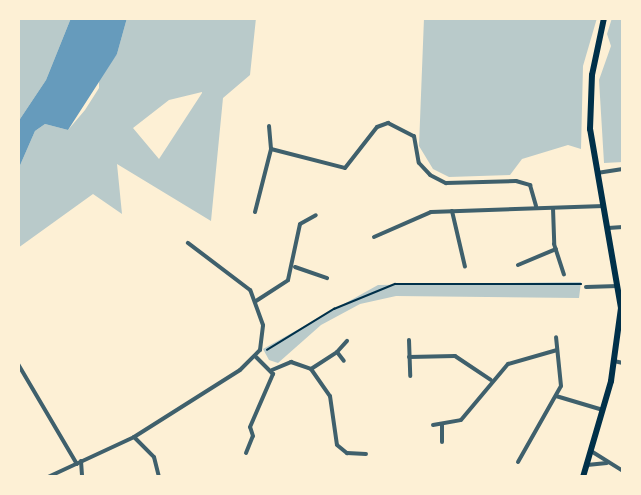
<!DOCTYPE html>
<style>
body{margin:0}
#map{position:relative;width:641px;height:495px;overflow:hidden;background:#fdf0d5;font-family:Ubuntu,sans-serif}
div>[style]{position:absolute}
.green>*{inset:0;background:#b9caca}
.water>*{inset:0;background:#669bbc}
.path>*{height:1.5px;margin:-0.75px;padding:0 0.75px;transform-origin:0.75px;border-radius:0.75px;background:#003049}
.minor>*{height:4px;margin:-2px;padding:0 2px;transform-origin:2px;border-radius:2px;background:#3f606c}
.primary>*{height:6px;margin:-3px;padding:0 3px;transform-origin:3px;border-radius:3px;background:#003049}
span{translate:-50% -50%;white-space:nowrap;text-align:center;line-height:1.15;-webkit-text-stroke:4.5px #fdf0d5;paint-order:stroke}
.frame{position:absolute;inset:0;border:20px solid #fdf0d5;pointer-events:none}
</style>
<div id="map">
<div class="green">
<i style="clip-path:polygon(18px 18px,71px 18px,46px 80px,18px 122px)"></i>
<i style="clip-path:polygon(evenodd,127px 18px,256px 18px,250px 75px,223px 98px,211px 221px,117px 164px,122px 214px,93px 194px,18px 248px,18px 170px,35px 131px,45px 124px,68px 130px,85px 110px,99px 88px,99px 77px,117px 54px,127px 18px,202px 92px,202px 93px,159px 159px,133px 128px,169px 100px,202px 92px)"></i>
<i style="clip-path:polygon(424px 18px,597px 18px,583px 66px,581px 149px,568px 145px,522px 159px,510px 175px,449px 177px,433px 169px,419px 146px)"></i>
<i style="clip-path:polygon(612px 18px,623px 18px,623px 162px,604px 163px,599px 80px,611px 46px,607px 34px)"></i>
<i style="clip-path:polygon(581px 282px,579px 298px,396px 296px,360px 304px,321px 325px,278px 363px,269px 360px,263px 349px,378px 285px)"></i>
</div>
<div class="water">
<i style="clip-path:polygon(71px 18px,127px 18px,117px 54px,68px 130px,45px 124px,35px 131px,18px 170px,18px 122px,46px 80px)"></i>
</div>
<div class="path">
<i style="left:267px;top:350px;width:79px;rotate:-31.5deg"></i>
<i style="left:334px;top:309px;width:66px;rotate:-22.3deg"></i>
<i style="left:395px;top:284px;width:186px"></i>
</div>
<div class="minor">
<i style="left:269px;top:126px;width:23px;rotate:85deg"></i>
<i style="left:271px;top:149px;width:76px;rotate:14.4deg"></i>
<i style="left:345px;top:168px;width:52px;rotate:-52deg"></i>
<i style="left:377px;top:127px;width:12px;rotate:-20deg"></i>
<i style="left:388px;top:123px;width:29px;rotate:27deg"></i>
<i style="left:414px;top:136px;width:27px;rotate:80deg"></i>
<i style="left:419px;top:163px;width:16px;rotate:47deg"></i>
<i style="left:430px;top:175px;width:18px;rotate:27deg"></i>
<i style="left:446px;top:183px;width:70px;rotate:-1.6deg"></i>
<i style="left:516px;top:181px;width:15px;rotate:16deg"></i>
<i style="left:530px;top:185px;width:22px;rotate:74deg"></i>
<i style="left:597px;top:173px;width:26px;rotate:-9deg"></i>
<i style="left:553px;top:208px;width:36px;rotate:88deg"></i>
<i style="left:554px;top:244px;width:32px;rotate:72deg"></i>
<i style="left:452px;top:211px;width:57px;rotate:76.9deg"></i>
<i style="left:255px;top:212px;width:65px;rotate:-75.7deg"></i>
<i style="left:608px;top:228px;width:15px;rotate:-4deg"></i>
<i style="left:374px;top:237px;width:62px;rotate:-23.7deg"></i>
<i style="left:431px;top:212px;width:173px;rotate:-2deg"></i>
<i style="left:518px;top:265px;width:41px;rotate:-22.8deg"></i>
<i style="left:295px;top:267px;width:34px;rotate:19deg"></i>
<i style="left:586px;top:287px;width:32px;rotate:-2deg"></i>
<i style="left:256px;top:301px;width:38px;rotate:-33deg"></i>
<i style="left:288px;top:280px;width:57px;rotate:-77.9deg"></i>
<i style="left:300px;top:224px;width:18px;rotate:-29deg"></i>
<i style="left:409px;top:340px;width:36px;rotate:88deg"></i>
<i style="left:337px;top:352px;width:15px;rotate:-48deg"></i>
<i style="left:409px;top:357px;width:46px;rotate:-1.2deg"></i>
<i style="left:455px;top:356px;width:43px;rotate:33.7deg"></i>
<i style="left:614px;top:361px;width:9px;rotate:13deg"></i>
<i style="left:18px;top:364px;width:116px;rotate:59.5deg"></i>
<i style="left:311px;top:369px;width:31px;rotate:-33deg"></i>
<i style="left:337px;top:352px;width:11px;rotate:52deg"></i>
<i style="left:272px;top:370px;width:21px;rotate:-23deg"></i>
<i style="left:291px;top:362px;width:21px;rotate:19deg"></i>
<i style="left:311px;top:369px;width:33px;rotate:55deg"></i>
<i style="left:330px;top:396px;width:49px;rotate:81.9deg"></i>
<i style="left:337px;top:445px;width:13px;rotate:39deg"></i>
<i style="left:347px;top:453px;width:19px;rotate:3deg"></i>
<i style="left:556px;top:396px;width:49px;rotate:16.6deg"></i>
<i style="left:433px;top:425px;width:28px;rotate:-10deg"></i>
<i style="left:461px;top:420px;width:73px;rotate:-50deg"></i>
<i style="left:508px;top:364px;width:51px;rotate:-15.9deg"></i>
<i style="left:134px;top:437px;width:125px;rotate:-32.3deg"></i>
<i style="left:240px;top:370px;width:28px;rotate:-45deg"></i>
<i style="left:260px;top:350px;width:25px;rotate:-83deg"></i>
<i style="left:263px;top:325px;width:37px;rotate:-110deg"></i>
<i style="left:250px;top:290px;width:78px;rotate:-142.8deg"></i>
<i style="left:134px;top:437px;width:28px;rotate:45deg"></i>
<i style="left:154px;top:457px;width:21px;rotate:76deg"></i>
<i style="left:442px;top:442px;width:17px;rotate:-90deg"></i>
<i style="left:591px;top:451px;width:38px;rotate:32deg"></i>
<i style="left:246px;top:453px;width:18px;rotate:-68deg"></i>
<i style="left:253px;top:436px;width:9px;rotate:-108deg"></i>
<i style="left:250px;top:427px;width:58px;rotate:-66.5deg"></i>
<i style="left:273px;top:374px;width:24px;rotate:-135deg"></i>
<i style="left:81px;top:461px;width:16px;rotate:86deg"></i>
<i style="left:518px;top:462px;width:87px;rotate:-60.5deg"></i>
<i style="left:561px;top:386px;width:49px;rotate:-95.8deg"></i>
<i style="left:587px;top:465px;width:20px;rotate:-6deg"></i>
<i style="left:48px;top:477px;width:95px;rotate:-24.9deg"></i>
</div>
<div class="primary">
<i style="left:583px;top:477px;width:100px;rotate:-73.7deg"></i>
<i style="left:611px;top:381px;width:74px;rotate:-82.2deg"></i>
<i style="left:621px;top:308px;width:182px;rotate:-99.8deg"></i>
<i style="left:590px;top:129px;width:54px;rotate:-87.9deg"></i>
<i style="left:592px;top:75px;width:58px;rotate:-78.1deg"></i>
</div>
<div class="frame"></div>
</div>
